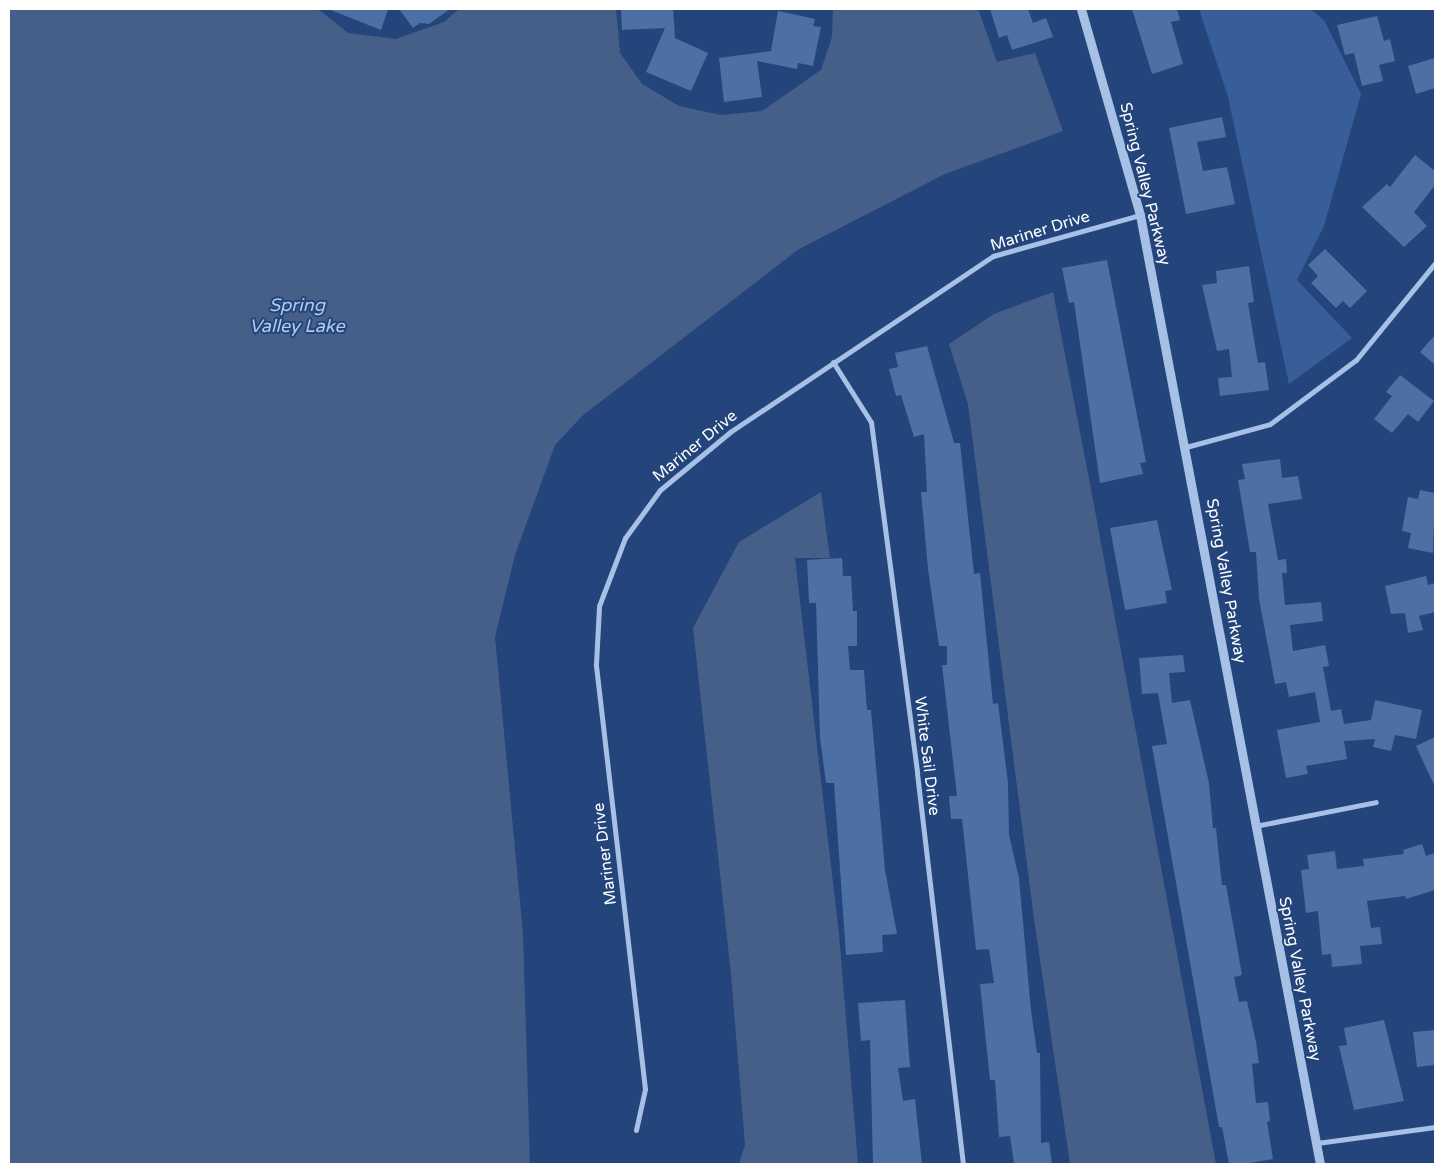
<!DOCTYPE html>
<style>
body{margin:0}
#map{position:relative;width:1444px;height:1173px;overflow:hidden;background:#24457b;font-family:"Varela Round",sans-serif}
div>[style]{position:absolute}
.green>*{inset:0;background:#375e99}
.water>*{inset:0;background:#465f88}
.building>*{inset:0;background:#4c6fa4}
.minor>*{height:5px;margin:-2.5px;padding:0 2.5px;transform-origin:2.5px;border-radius:2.5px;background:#a7c0e5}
.tertiary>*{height:9px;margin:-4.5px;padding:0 4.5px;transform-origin:4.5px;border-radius:4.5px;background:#a7c0e5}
span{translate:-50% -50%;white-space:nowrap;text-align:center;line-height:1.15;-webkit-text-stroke:4px #24457b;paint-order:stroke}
.street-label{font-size:16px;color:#fff}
.water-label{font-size:18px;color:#b2caed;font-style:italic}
.frame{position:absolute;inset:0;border:10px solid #fff;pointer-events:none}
</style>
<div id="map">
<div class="green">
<i style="clip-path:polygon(1199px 9px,1310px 9px,1324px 20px,1361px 94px,1324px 226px,1297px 280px,1352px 338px,1289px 384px,1228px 97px)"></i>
</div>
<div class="water">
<i style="clip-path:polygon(9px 9px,318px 9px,348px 33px,396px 39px,444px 22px,459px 9px,616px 9px,620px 53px,642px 84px,679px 106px,721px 115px,762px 111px,821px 70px,832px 37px,833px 9px,978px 9px,997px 62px,1035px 53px,1063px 131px,945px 174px,799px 249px,582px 416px,555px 445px,515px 555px,495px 637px,523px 934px,530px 1164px,9px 1164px)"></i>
<i style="clip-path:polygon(1053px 292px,1091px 489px,1216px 1164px,1070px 1164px,1034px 919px,968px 404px,949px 344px,994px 314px)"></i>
<i style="clip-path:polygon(821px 492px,830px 558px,795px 558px,839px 934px,858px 1164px,739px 1164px,745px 1145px,731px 974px,693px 628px,739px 542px)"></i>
</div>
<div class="building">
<i style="clip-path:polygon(328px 9px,388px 9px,381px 30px)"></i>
<i style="clip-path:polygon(399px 9px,450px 9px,429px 24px,420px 23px,413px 28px)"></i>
<i style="clip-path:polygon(621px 9px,673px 9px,675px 38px,708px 53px,691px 91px,646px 72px,665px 28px,622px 30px)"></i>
<i style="clip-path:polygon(990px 9px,1028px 9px,1033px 23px,1046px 18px,1053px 37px,1012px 50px,1007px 35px,999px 38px)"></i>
<i style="clip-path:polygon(1132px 9px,1177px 9px,1180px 20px,1171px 22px,1183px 64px,1152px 74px)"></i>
<i style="clip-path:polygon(778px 11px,815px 19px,813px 26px,821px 27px,813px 66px,798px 63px,797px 69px,757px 61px,762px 97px,724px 102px,719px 58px,771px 51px)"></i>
<i style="clip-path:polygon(1377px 16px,1384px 41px,1390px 39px,1395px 61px,1379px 65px,1383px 81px,1362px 86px,1354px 53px,1345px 55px,1337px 25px)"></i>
<i style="clip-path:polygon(1435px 58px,1435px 88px,1416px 94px,1408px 66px)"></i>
<i style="clip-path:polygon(1222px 117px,1226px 137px,1197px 142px,1203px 171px,1227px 167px,1235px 204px,1186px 214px,1169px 128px)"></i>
<i style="clip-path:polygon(1415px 155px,1435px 171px,1435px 185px,1414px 212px,1427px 226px,1404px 247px,1362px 207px,1387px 184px,1390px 187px)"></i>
<i style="clip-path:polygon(1325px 249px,1367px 291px,1350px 308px,1343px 301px,1336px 308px,1311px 283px,1318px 276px,1308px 265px)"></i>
<i style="clip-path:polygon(1107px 260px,1146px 462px,1140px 463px,1143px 474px,1100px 483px,1074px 302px,1069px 303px,1062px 268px)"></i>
<i style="clip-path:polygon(1249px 266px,1254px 302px,1248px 303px,1258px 363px,1265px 362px,1269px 390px,1220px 396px,1218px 378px,1232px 377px,1229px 349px,1217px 351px,1202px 285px,1217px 283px,1216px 271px)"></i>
<i style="clip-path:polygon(1435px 335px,1435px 365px,1420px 352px)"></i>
<i style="clip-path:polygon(927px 346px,954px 443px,960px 443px,974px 574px,980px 573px,993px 704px,998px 703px,1008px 783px,1009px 835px,1019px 878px,1031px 1010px,1037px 1053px,1040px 1053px,1041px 1143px,1049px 1142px,1052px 1164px,1014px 1164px,1010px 1136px,999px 1137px,995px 1080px,990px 1080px,980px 984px,994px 983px,989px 949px,976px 950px,962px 819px,951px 819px,949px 796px,957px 796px,942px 665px,947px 665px,947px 646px,939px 646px,928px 569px,921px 492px,927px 492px,924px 434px,914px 437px,901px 395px,896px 396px,889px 369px,898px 367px,895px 353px)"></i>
<i style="clip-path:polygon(1400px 375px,1434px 401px,1418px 422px,1408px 414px,1392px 433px,1374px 419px,1392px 396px,1386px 392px)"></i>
<i style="clip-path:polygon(1280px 459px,1282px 478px,1298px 476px,1302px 499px,1268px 504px,1278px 560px,1286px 559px,1287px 573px,1282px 573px,1285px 605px,1321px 602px,1323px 621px,1290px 625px,1293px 651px,1325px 645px,1329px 666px,1323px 667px,1331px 711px,1341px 709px,1344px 724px,1371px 720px,1375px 700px,1422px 710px,1416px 739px,1395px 735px,1391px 751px,1373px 747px,1375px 739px,1344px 741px,1347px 759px,1306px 766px,1308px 774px,1286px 778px,1277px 730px,1320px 722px,1315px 692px,1289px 697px,1286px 682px,1275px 684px,1259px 599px,1256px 552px,1250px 552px,1238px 480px,1245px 479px,1242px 464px)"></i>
<i style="clip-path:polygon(1420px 490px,1435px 493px,1433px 553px,1408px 548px,1411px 533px,1402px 531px,1408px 497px,1418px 499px)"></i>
<i style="clip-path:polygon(1157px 520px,1172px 590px,1165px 591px,1167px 603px,1125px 610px,1110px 528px)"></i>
<i style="clip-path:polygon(842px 558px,843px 576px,851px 576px,853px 611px,857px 611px,857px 646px,848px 646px,850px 670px,864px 670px,867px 710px,871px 710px,885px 870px,897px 934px,882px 935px,883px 952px,846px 955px,834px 783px,826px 783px,820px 738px,816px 603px,809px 603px,807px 560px)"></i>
<i style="clip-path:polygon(1426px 576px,1428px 585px,1435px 583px,1435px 612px,1419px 616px,1423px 630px,1408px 633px,1405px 613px,1391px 614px,1385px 586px)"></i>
<i style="clip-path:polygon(1183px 655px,1185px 672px,1169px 673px,1172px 703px,1190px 700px,1209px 783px,1213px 828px,1216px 828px,1222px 885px,1226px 885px,1242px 975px,1234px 977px,1239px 1002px,1247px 1001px,1256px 1042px,1259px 1063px,1252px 1064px,1256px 1103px,1268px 1102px,1270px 1121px,1267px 1122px,1273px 1159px,1244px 1164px,1229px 1164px,1222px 1127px,1219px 1127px,1152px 746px,1167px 744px,1158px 693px,1142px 694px,1139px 658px)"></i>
<i style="clip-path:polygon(1435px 737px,1435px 787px,1416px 746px)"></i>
<i style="clip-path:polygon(1422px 844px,1426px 856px,1435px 853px,1435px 890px,1406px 899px,1405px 896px,1367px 901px,1371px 928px,1380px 927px,1382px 944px,1360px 946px,1362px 964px,1332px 967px,1331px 954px,1322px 955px,1318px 911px,1306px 913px,1301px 870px,1309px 869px,1307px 855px,1335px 851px,1337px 869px,1364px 866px,1363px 859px,1404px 854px,1403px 850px)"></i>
<i style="clip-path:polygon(905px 1000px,910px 1067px,898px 1068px,903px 1101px,915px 1099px,922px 1164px,873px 1164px,870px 1040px,861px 1041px,858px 1003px)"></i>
<i style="clip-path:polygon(1384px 1020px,1404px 1101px,1354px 1110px,1339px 1046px,1347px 1045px,1344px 1028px)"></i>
<i style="clip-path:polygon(1435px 1030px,1435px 1065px,1417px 1067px,1413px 1032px)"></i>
</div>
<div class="minor">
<i style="left:833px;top:362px;width:71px;rotate:57.7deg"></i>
<i style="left:871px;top:422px;width:354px;rotate:82.5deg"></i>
<i style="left:917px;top:773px;width:394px;rotate:83.3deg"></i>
<i style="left:1186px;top:447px;width:87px;rotate:-15.3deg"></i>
<i style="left:1270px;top:424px;width:107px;rotate:-36.7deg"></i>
<i style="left:1356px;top:360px;width:125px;rotate:-50.8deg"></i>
<i style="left:1255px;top:826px;width:123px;rotate:-11.2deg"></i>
<i style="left:636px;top:1130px;width:42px;rotate:-77.6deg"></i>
<i style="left:645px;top:1089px;width:428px;rotate:-96.6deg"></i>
<i style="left:596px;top:664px;width:58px;rotate:-87deg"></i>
<i style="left:599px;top:606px;width:73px;rotate:-69.1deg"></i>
<i style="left:625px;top:538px;width:59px;rotate:-53.9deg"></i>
<i style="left:660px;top:490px;width:91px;rotate:-39.6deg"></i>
<i style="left:730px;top:432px;width:316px;rotate:-33.8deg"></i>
<i style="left:993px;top:256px;width:153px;rotate:-15.6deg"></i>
<i style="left:1317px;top:1143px;width:119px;rotate:-7.7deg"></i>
</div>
<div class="tertiary">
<i style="left:1081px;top:9px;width:214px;rotate:74deg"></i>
<i style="left:1140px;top:215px;width:966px;rotate:79.26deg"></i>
</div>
<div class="street-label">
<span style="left:1145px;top:184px;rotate:76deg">Spring Valley Parkway</span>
<span style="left:1040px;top:231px;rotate:-17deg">Mariner Drive</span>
<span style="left:695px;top:446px;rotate:-39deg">Mariner Drive</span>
<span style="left:1226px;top:581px;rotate:80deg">Spring Valley Parkway</span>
<span style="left:927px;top:756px;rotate:83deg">White Sail Drive</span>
<span style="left:605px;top:854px;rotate:-97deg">Mariner Drive</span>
<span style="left:1300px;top:979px;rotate:79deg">Spring Valley Parkway</span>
</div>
<div class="water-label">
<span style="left:297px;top:316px">Spring<br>Valley Lake</span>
</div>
<div class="frame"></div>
</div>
